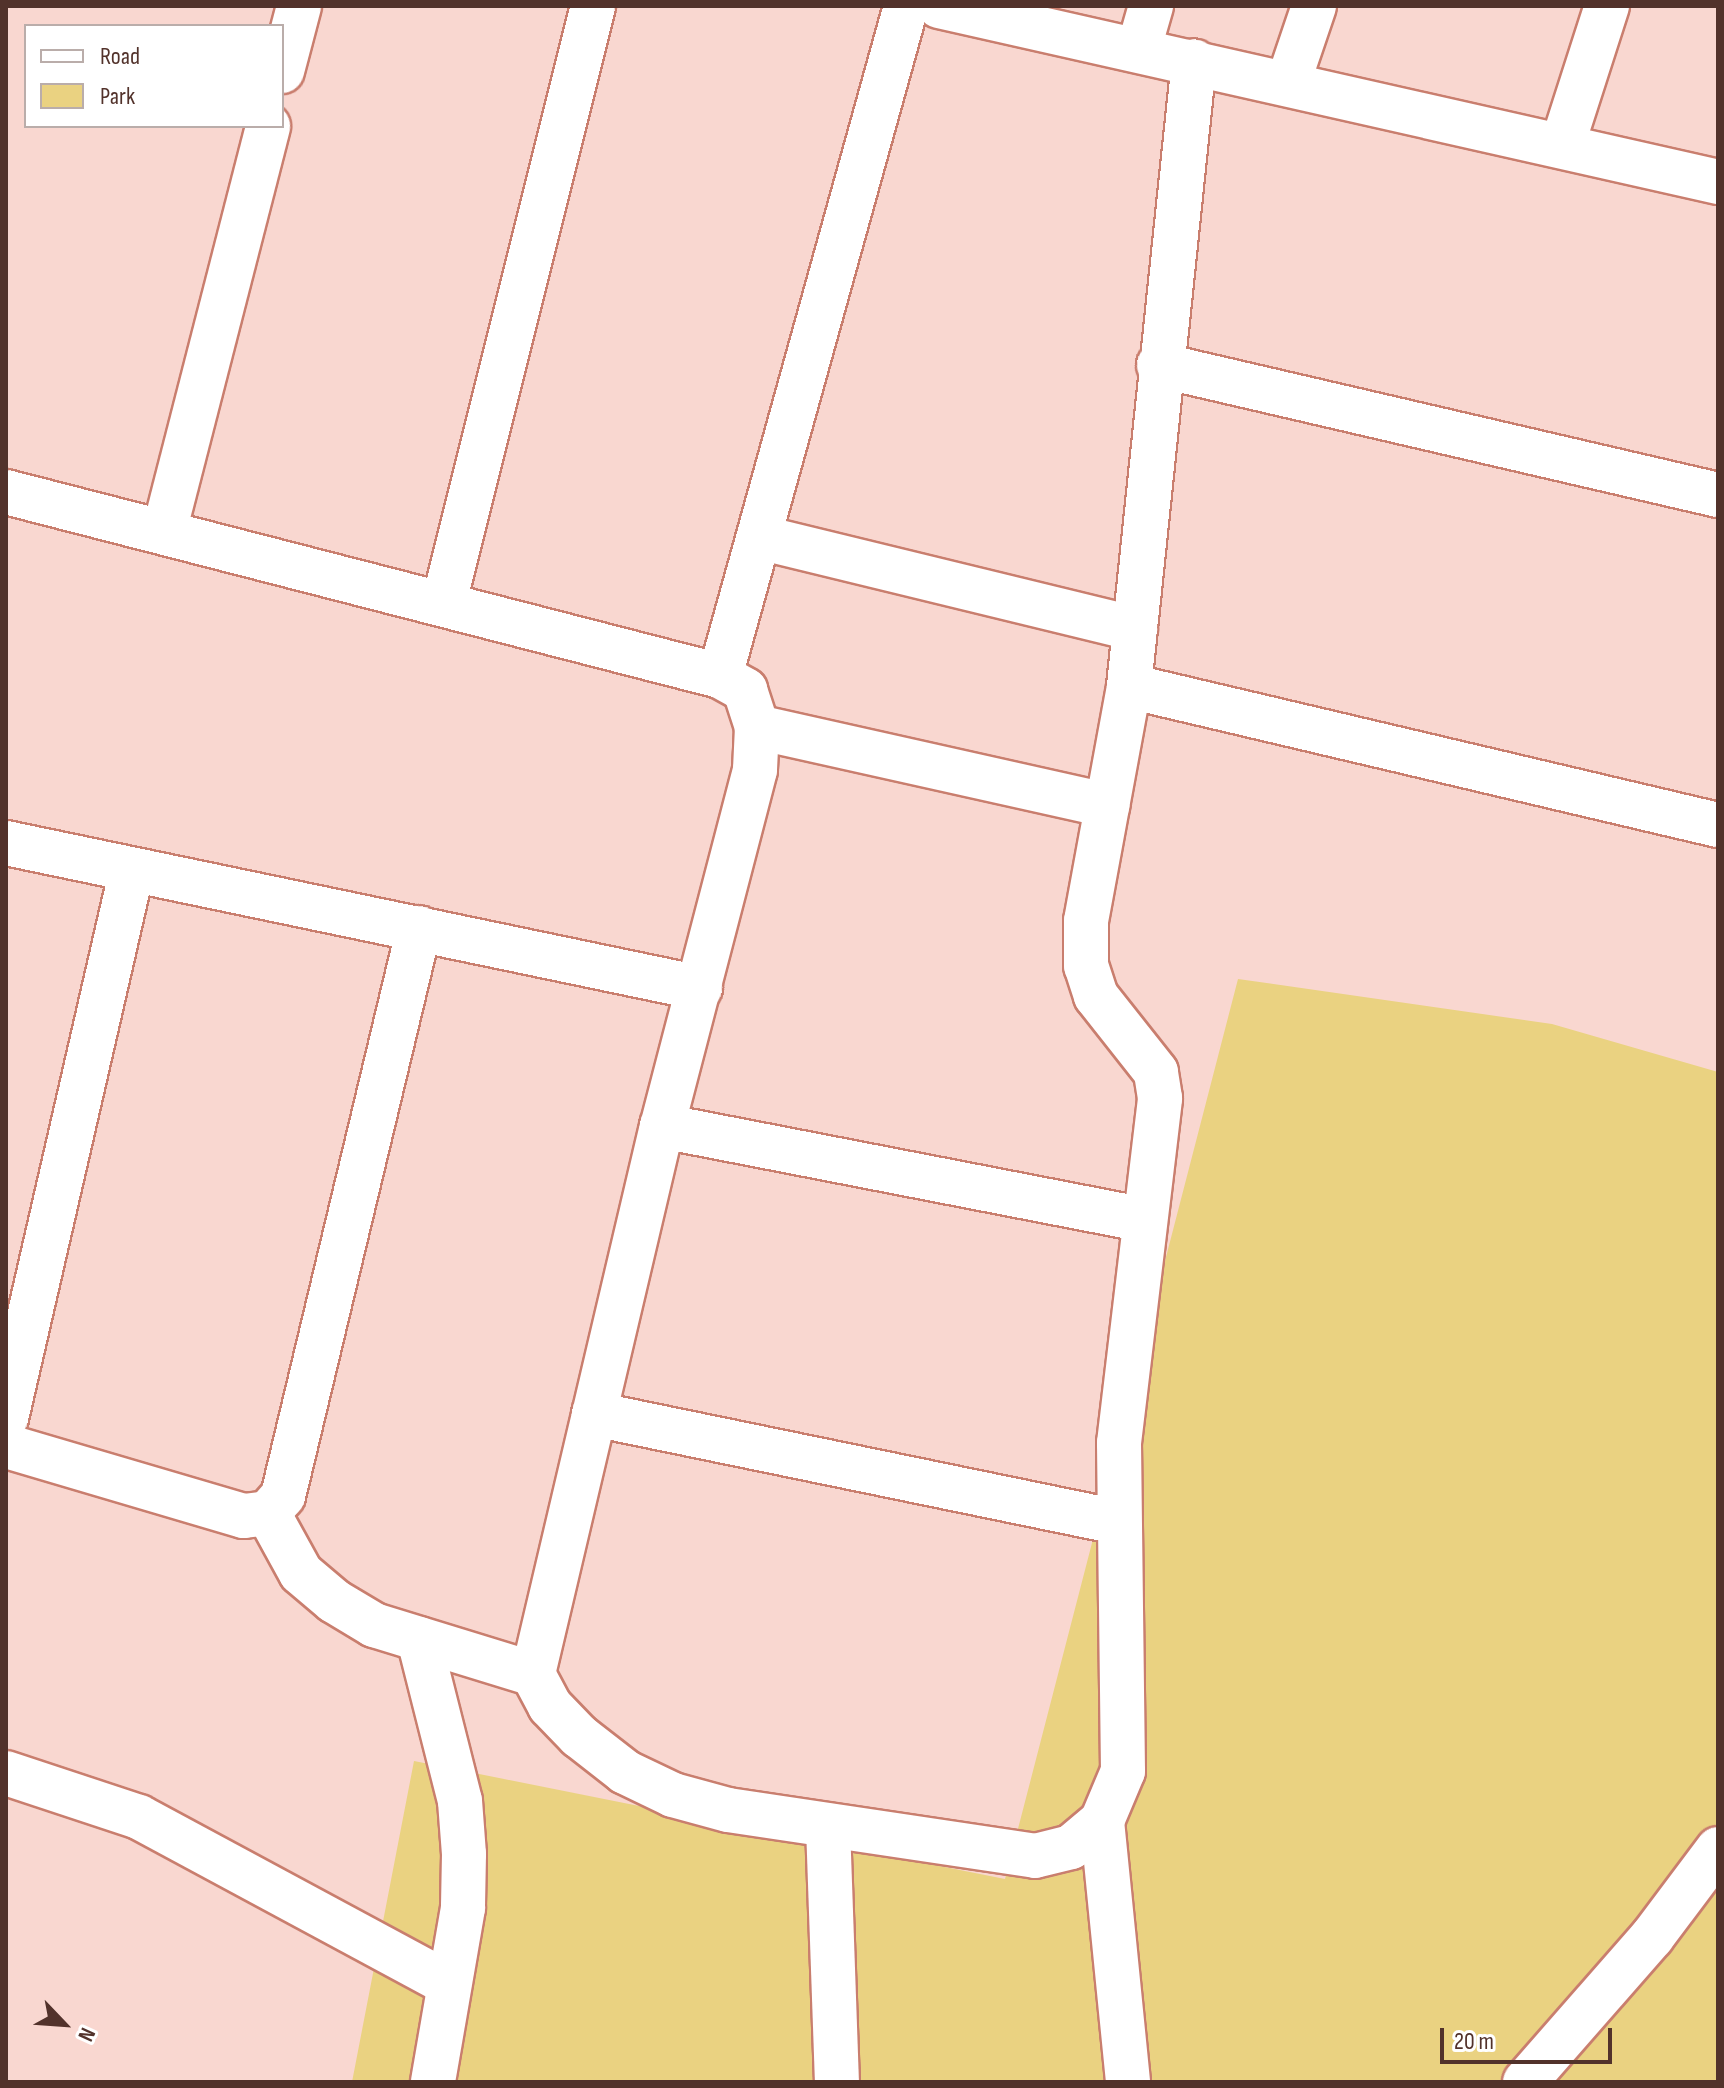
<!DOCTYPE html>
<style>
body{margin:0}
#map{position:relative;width:1724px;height:2088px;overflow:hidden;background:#f9d7d0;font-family:"Sofia Sans Condensed",sans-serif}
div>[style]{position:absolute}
.green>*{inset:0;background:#ead281}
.roads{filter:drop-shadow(2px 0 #c97e6e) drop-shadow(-2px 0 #c97e6e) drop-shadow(0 2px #c97e6e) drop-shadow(0 -2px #c97e6e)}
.minor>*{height:44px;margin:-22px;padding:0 22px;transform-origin:22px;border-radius:22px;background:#fff}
span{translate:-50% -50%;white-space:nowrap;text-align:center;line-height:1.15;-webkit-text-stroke:8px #fff;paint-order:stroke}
.frame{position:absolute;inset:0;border:8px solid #52322b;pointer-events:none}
.legend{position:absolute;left:24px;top:24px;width:260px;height:104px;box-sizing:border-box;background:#fff;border:2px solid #baadaa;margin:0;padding:10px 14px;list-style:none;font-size:24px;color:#52322b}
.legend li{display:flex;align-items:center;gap:16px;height:40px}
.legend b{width:40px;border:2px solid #baadaa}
.north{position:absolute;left:24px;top:1984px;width:80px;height:80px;-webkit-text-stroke:6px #fff;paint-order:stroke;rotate:115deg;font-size:22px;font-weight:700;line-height:32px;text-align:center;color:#52322b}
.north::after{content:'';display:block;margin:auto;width:28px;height:36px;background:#52322b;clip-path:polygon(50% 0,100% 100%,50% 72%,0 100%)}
.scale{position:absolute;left:1440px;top:2028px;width:172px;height:36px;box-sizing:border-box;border:4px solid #52322b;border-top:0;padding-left:10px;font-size:24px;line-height:28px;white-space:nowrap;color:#52322b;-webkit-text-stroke:6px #fff;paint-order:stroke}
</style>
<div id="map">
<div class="green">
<i style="clip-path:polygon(1238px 979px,1552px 1024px,1718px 1072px,1718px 2082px,352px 2082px,414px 1761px,1005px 1879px)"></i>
</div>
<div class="roads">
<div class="minor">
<i style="left:939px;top:6px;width:799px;rotate:12.73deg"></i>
<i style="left:1139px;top:48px;width:44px;rotate:-74.1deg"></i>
<i style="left:282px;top:71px;width:67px;rotate:-75.3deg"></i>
<i style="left:1288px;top:83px;width:81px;rotate:-71.3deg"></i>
<i style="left:1562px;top:146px;width:147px;rotate:-72.2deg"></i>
<i style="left:1159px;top:365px;width:574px;rotate:13.09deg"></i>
<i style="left:6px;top:492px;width:737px;rotate:14.45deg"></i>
<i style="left:720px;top:676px;width:29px;rotate:29deg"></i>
<i style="left:745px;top:690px;width:39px;rotate:72deg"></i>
<i style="left:757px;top:727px;width:43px;rotate:92.7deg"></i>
<i style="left:755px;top:770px;width:368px;rotate:104.6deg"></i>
<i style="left:662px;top:1126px;width:563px;rotate:103.25deg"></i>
<i style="left:533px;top:1674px;width:36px;rotate:62deg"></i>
<i style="left:550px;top:1706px;width:42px;rotate:46deg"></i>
<i style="left:579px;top:1736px;width:58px;rotate:38deg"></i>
<i style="left:625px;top:1772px;width:53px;rotate:25.6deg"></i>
<i style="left:673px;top:1795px;width:57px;rotate:15.3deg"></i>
<i style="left:728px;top:1810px;width:310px;rotate:8.5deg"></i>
<i style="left:1035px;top:1856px;width:37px;rotate:-14deg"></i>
<i style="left:1071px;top:1847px;width:40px;rotate:-40deg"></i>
<i style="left:1102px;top:1821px;width:54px;rotate:-67.2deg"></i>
<i style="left:1123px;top:1771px;width:328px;rotate:-90.7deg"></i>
<i style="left:1119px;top:1443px;width:347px;rotate:-83.2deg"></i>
<i style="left:1160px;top:1098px;width:26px;rotate:-99deg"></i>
<i style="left:1156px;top:1072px;width:97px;rotate:-128.3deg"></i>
<i style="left:1096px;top:996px;width:32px;rotate:-108deg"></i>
<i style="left:1086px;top:966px;width:45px;rotate:-90deg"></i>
<i style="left:1086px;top:921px;width:239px;rotate:-79.6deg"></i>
<i style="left:1129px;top:686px;width:628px;rotate:-84.06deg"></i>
<i style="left:164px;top:532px;width:419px;rotate:-75.6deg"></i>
<i style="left:759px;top:537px;width:387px;rotate:13.7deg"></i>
<i style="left:444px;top:602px;width:614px;rotate:-75.96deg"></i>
<i style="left:720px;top:676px;width:695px;rotate:-74.48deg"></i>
<i style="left:1129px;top:686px;width:605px;rotate:13.28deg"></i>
<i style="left:757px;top:727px;width:359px;rotate:12.6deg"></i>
<i style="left:6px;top:843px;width:709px;rotate:11.8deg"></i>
<i style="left:662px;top:1126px;width:492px;rotate:11deg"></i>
<i style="left:594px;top:1414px;width:535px;rotate:11.65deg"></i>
<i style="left:6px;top:1418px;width:563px;rotate:-77.07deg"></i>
<i style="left:6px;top:1446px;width:248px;rotate:16.4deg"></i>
<i style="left:244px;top:1516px;width:24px;rotate:-7deg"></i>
<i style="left:268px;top:1513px;width:23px;rotate:-49deg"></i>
<i style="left:283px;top:1496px;width:584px;rotate:-76.53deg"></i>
<i style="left:268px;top:1513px;width:68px;rotate:61.2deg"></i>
<i style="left:301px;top:1573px;width:43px;rotate:40.3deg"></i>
<i style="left:334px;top:1601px;width:47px;rotate:31deg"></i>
<i style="left:374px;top:1625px;width:166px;rotate:17.1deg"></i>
<i style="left:419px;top:1639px;width:167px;rotate:75.8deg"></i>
<i style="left:460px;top:1801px;width:53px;rotate:85.7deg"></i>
<i style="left:464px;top:1854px;width:54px;rotate:91.1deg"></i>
<i style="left:463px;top:1908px;width:177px;rotate:99.8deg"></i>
<i style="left:6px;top:1773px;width:140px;rotate:18.3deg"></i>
<i style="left:139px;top:1817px;width:352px;rotate:28.3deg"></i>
<i style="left:1102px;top:1821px;width:262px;rotate:84.3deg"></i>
<i style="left:828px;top:1826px;width:256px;rotate:88deg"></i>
<i style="left:1525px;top:2082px;width:193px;rotate:-48.8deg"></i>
<i style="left:1652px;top:1937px;width:110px;rotate:-53.1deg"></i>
</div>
</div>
<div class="frame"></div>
<ul class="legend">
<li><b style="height:10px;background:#fff"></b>Road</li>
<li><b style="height:22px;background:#ead281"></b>Park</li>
</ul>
<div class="north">N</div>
<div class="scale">20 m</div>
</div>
